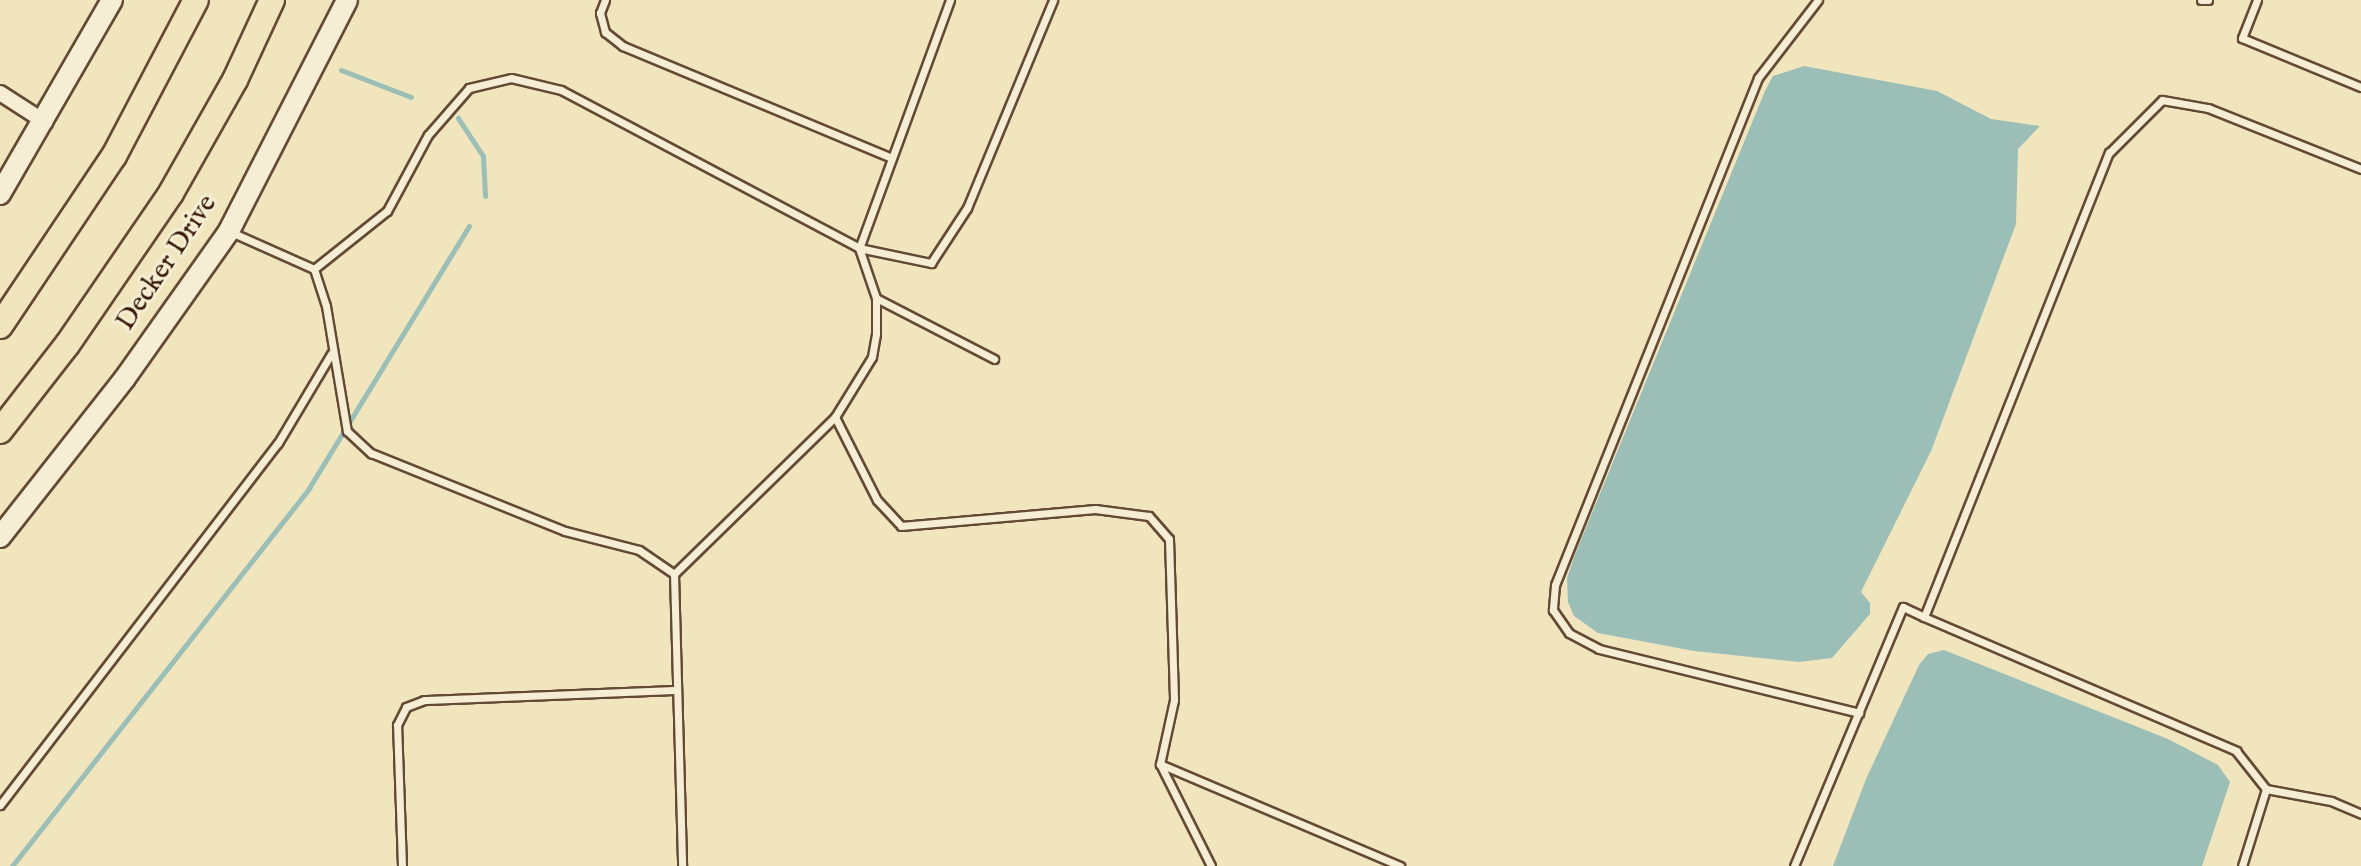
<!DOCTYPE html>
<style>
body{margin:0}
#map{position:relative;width:2361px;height:866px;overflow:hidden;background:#f0e5bd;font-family:"IM FELL English",serif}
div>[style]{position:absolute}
.water>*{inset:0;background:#9bbeb7}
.stream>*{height:5px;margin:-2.5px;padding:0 2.5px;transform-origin:2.5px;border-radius:2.5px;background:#9bbeb7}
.roads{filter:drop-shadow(2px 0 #644a34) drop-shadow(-2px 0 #644a34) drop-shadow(0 2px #644a34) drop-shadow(0 -2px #644a34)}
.service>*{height:7px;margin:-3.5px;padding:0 3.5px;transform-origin:3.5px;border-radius:3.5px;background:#f5eed4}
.minor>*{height:14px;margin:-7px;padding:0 7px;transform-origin:7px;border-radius:7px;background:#f5eed4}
.secondary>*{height:20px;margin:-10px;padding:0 10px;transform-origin:10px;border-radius:10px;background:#f5eed4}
.motorway>*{height:24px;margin:-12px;padding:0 12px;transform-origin:12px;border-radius:12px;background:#f0e5bd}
span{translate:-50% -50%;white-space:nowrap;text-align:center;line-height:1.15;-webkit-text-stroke:6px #f5eed4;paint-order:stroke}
.street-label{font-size:28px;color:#361706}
</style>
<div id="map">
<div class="water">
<i style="clip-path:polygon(1804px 66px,1937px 91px,1991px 119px,2040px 126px,2018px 149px,2016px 224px,1931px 451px,1861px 592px,1870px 603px,1870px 614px,1832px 658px,1799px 662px,1694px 651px,1598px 633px,1574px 616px,1568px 602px,1567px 578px,1574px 557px,1765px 91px,1773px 76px)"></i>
<i style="clip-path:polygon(1944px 650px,2168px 739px,2218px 765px,2230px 782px,2202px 866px,1833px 866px,1866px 779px,1919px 665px,1928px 654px)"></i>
</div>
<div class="stream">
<i style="left:341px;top:70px;width:75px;rotate:21.1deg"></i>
<i style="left:458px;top:118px;width:45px;rotate:56.7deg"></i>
<i style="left:483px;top:156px;width:40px;rotate:87.1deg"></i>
<i style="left:12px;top:866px;width:481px;rotate:-51.8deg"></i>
<i style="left:309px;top:488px;width:307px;rotate:-58.6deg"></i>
</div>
<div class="roads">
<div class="service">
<i style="left:605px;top:0;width:14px;rotate:111deg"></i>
<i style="left:600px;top:13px;width:20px;rotate:75deg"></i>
<i style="left:605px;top:32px;width:23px;rotate:38deg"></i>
<i style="left:623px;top:46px;width:291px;rotate:22.6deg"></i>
<i style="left:950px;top:0;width:264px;rotate:110.1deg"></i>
<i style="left:859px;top:248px;width:53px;rotate:71.2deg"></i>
<i style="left:876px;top:298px;width:36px;rotate:90deg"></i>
<i style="left:876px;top:334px;width:23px;rotate:100deg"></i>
<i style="left:872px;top:357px;width:70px;rotate:121.7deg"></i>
<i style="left:835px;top:417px;width:93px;rotate:63.2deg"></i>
<i style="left:877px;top:500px;width:35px;rotate:47deg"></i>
<i style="left:901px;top:526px;width:195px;rotate:-5deg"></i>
<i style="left:1095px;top:509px;width:54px;rotate:7.4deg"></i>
<i style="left:1149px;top:516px;width:30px;rotate:49deg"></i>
<i style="left:1169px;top:539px;width:161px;rotate:88.2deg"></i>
<i style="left:1174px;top:700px;width:66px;rotate:102.3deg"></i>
<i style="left:1160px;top:764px;width:114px;rotate:63.4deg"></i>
<i style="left:1818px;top:0;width:98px;rotate:127.6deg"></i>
<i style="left:1758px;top:78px;width:546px;rotate:111.82deg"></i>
<i style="left:1555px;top:585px;width:25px;rotate:95deg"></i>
<i style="left:1553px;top:610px;width:28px;rotate:55deg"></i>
<i style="left:1569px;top:633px;width:34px;rotate:28deg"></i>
<i style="left:1599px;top:649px;width:268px;rotate:13.8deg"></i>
<i style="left:2201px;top:0;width:7px"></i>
<i style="left:2257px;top:0;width:41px;rotate:111.5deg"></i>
<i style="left:2242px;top:38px;width:129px;rotate:22.4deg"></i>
<i style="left:231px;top:232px;width:91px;rotate:24deg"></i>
<i style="left:314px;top:269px;width:39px;rotate:72deg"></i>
<i style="left:326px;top:306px;width:127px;rotate:80.5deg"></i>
<i style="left:347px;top:431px;width:33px;rotate:43deg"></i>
<i style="left:371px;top:453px;width:209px;rotate:21.9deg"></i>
<i style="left:565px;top:531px;width:76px;rotate:14.4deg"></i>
<i style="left:639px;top:550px;width:42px;rotate:34.4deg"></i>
<i style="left:674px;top:574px;width:292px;rotate:88.4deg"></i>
<i style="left:314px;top:269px;width:93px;rotate:-38.5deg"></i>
<i style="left:387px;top:211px;width:86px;rotate:-61.7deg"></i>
<i style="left:428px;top:135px;width:62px;rotate:-48.9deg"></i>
<i style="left:469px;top:88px;width:43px;rotate:-13.4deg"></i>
<i style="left:511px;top:78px;width:51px;rotate:13.5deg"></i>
<i style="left:561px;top:90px;width:337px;rotate:27.9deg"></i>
<i style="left:859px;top:248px;width:74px;rotate:11.8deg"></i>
<i style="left:931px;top:263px;width:66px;rotate:-56.8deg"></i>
<i style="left:967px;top:208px;width:225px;rotate:-67.5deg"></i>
<i style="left:876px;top:298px;width:133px;rotate:27.3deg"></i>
<i style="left:674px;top:574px;width:225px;rotate:-44.3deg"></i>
<i style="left:1924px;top:617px;width:340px;rotate:23.2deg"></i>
<i style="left:2236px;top:751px;width:48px;rotate:51.7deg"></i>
<i style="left:2266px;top:789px;width:81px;rotate:107.3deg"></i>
<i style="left:1160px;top:764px;width:261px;rotate:23deg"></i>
<i style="left:2266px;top:789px;width:66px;rotate:10.5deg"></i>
<i style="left:2331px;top:801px;width:33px;rotate:23deg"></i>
<i style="left:0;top:805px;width:456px;rotate:-52.5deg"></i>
<i style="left:278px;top:443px;width:104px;rotate:-59.2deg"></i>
<i style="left:402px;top:866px;width:141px;rotate:-92deg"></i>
<i style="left:397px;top:725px;width:20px;rotate:-63deg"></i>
<i style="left:406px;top:707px;width:19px;rotate:-21deg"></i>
<i style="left:424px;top:700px;width:253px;rotate:-2.3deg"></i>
<i style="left:1794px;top:866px;width:281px;rotate:-67.2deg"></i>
<i style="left:1903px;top:607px;width:23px;rotate:25deg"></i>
<i style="left:1924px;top:617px;width:500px;rotate:-68.3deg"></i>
<i style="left:2109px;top:153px;width:75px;rotate:-45deg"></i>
<i style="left:2162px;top:100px;width:47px;rotate:9.9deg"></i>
<i style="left:2208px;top:108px;width:165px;rotate:21.7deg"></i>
</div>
<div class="minor">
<i style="left:0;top:93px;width:54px;rotate:32.8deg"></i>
</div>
<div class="secondary">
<i style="left:0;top:194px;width:224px;rotate:-60deg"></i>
<i style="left:0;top:537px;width:202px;rotate:-51.8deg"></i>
<i style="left:125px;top:378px;width:180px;rotate:-54.7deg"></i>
<i style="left:229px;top:231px;width:259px;rotate:-62.9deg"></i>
</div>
<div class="motorway">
<i style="left:0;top:326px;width:205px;rotate:-56.2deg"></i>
<i style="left:114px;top:156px;width:176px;rotate:-62.3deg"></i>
<i style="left:0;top:431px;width:109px;rotate:-52.1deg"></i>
<i style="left:67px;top:345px;width:184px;rotate:-55.6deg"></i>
<i style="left:171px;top:193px;width:130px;rotate:-60.5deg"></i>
<i style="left:235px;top:80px;width:88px;rotate:-65.2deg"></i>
</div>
</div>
<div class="street-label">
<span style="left:167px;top:263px;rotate:-56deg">Decker Drive</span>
</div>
</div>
